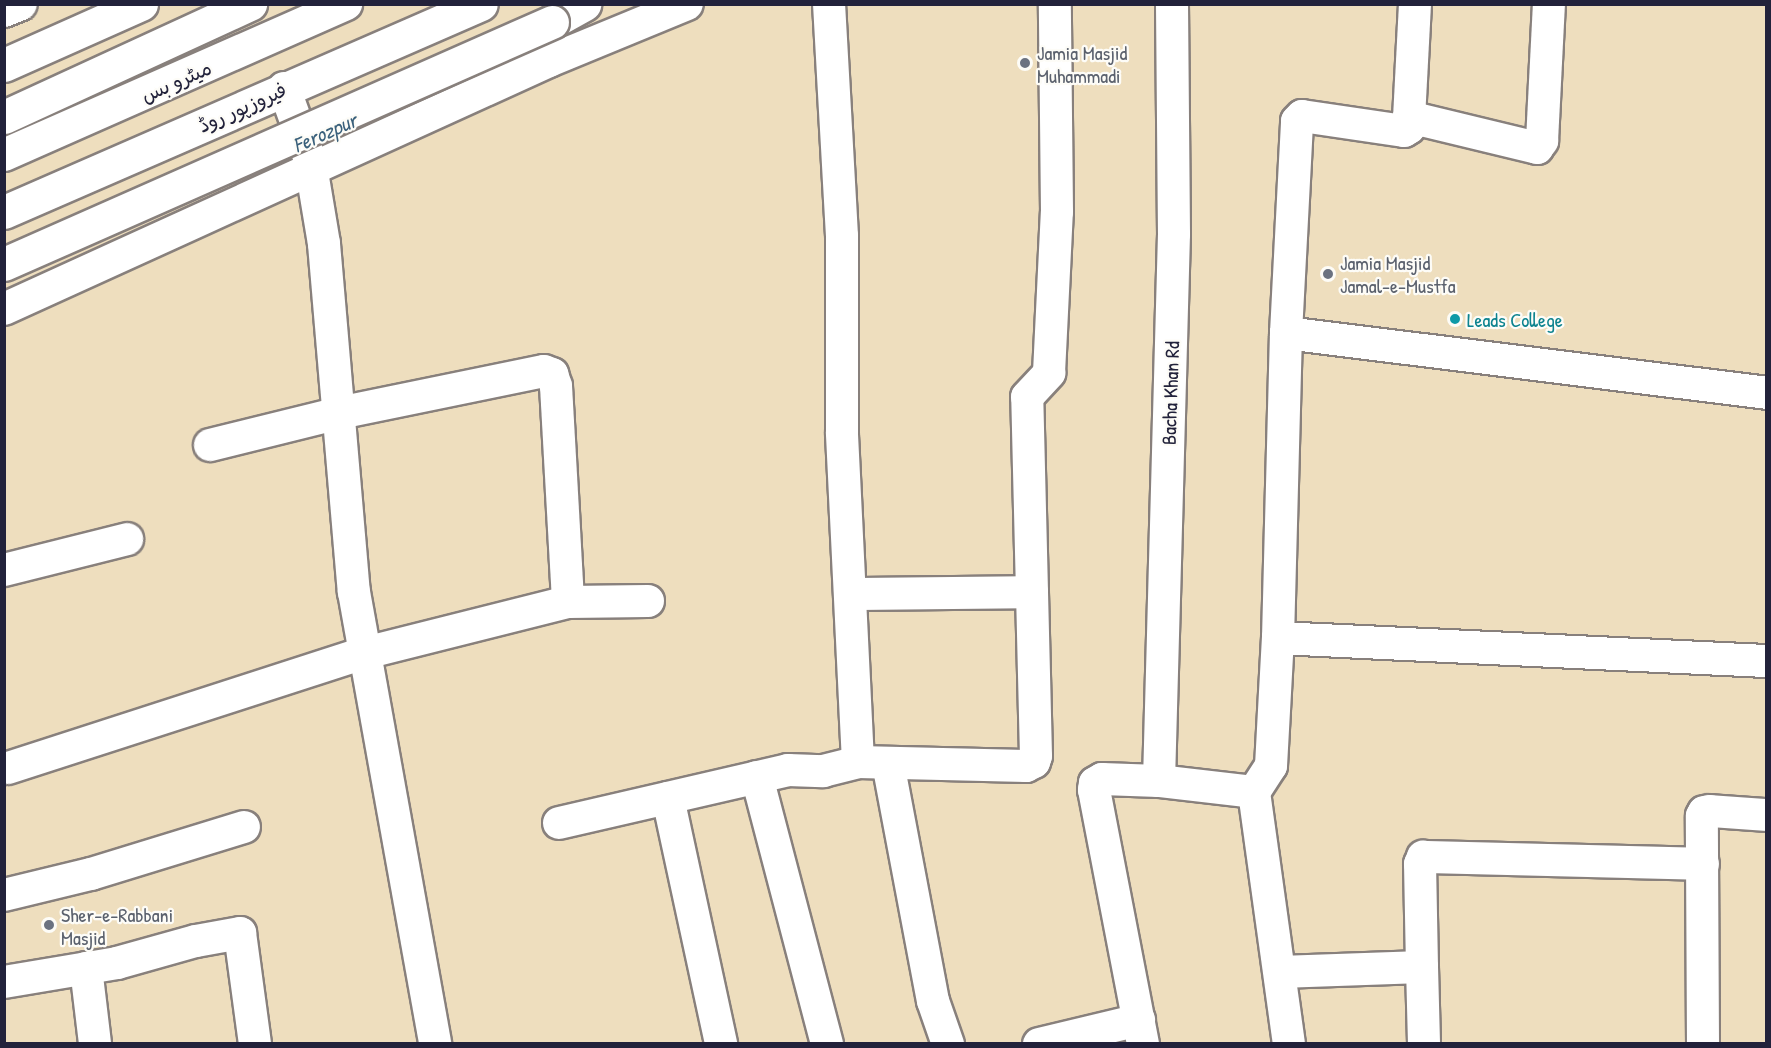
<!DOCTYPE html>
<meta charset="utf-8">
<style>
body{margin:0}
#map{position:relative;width:1771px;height:1048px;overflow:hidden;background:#eedebe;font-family:"Patrick Hand","Playpen Sans Arabic",sans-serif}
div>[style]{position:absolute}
.roads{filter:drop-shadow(2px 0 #88807c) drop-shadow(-2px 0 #88807c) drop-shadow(0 2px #88807c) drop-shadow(0 -2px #88807c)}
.minor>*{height:32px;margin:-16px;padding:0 16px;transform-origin:16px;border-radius:16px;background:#fff}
.major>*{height:33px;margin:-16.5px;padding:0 16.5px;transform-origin:16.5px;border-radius:16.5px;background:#fff}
.bridges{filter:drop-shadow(2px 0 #88807c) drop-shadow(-2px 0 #88807c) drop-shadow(0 2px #88807c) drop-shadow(0 -2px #88807c)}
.major-bridge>*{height:33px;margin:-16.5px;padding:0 16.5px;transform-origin:16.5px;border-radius:16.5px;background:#fff}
.dots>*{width:16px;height:16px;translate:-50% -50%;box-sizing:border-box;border:3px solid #fdfcf7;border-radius:50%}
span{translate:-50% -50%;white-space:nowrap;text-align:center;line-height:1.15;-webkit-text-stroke:4.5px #fdfcf7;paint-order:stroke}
.worship-label{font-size:20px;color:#5b616d}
.left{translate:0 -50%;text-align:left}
.street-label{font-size:20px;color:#22223b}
.culture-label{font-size:20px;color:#0d838f}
.water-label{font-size:21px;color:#3a607b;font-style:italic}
.frame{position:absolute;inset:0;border:6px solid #22223b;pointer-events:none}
</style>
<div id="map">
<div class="roads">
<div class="minor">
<i style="left:1415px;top:4px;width:113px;rotate:93deg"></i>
<i style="left:1409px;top:117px;width:132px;rotate:13.6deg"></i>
<i style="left:1537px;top:148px;width:9px;rotate:-54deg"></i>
<i style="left:1542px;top:141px;width:137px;rotate:-87.1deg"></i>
<i style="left:4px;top:11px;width:18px;rotate:-22deg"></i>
<i style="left:284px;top:88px;width:77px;rotate:70.1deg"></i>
<i style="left:310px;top:160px;width:85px;rotate:80.5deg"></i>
<i style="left:324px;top:244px;width:349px;rotate:85.1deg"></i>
<i style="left:354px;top:592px;width:459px;rotate:79.8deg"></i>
<i style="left:4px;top:155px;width:374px;rotate:-23.8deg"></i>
<i style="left:4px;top:309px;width:599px;rotate:-24.47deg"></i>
<i style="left:549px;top:61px;width:149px;rotate:-22.4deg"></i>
<i style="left:1286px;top:333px;width:484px;rotate:7.1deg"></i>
<i style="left:210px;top:445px;width:133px;rotate:-13.9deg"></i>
<i style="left:339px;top:413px;width:209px;rotate:-11.6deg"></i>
<i style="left:544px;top:371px;width:9px;rotate:21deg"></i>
<i style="left:552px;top:374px;width:13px;rotate:72deg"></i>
<i style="left:556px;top:386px;width:216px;rotate:86.8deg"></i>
<i style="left:4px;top:570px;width:127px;rotate:-14.1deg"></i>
<i style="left:850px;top:594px;width:182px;rotate:-0.6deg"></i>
<i style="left:1278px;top:638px;width:489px;rotate:2.7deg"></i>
<i style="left:858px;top:762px;width:168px;rotate:1.4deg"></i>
<i style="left:1026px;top:766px;width:9px;rotate:-27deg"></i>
<i style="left:1034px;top:762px;width:6px;rotate:-72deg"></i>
<i style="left:1036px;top:756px;width:359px;rotate:-91.4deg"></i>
<i style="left:1027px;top:397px;width:33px;rotate:-47deg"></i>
<i style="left:1049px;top:373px;width:161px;rotate:-87.2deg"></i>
<i style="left:1057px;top:212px;width:208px;rotate:-90.6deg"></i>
<i style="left:888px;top:763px;width:242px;rotate:79.3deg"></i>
<i style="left:933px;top:1001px;width:46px;rotate:70.8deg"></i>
<i style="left:8px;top:768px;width:375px;rotate:-17.9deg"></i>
<i style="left:365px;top:653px;width:209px;rotate:-14.1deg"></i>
<i style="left:568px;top:602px;width:80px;rotate:-0.7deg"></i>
<i style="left:757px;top:777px;width:276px;rotate:75.3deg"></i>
<i style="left:1159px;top:781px;width:547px;rotate:-88.43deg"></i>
<i style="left:1174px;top:234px;width:230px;rotate:-90.5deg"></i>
<i style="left:1254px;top:792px;width:31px;rotate:-57deg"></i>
<i style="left:1271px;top:766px;width:128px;rotate:-86.9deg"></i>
<i style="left:1278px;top:638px;width:305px;rotate:-88.5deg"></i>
<i style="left:1286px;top:333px;width:212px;rotate:-87deg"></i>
<i style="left:1297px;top:121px;width:7px;rotate:-45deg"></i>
<i style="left:1302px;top:116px;width:103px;rotate:8.4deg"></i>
<i style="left:1404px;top:131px;width:6px;rotate:-31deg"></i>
<i style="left:1409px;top:128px;width:11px;rotate:-90deg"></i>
<i style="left:668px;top:798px;width:252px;rotate:77.8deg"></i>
<i style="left:559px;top:823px;width:235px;rotate:-13deg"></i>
<i style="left:788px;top:770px;width:35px;rotate:2deg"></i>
<i style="left:823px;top:771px;width:36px;rotate:-14deg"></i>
<i style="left:858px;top:762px;width:330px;rotate:-92.8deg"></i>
<i style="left:842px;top:432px;width:196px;rotate:-90deg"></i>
<i style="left:842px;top:236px;width:232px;rotate:-93.2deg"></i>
<i style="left:4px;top:895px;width:89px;rotate:-13.6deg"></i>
<i style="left:91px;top:874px;width:160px;rotate:-17.1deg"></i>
<i style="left:1422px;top:967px;width:103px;rotate:-91.1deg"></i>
<i style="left:1420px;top:864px;width:8px;rotate:-67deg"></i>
<i style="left:1423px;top:857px;width:280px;rotate:1.4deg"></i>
<i style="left:86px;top:968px;width:77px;rotate:83.2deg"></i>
<i style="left:1280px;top:972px;width:142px;rotate:-2deg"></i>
<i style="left:1422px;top:967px;width:77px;rotate:88.5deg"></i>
<i style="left:4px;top:982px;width:115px;rotate:-9.5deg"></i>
<i style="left:117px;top:963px;width:82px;rotate:-15.6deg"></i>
<i style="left:196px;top:941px;width:45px;rotate:-10.3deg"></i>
<i style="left:240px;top:933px;width:112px;rotate:82.3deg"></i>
<i style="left:1039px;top:1044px;width:103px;rotate:-13.5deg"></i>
<i style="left:1143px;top:1044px;width:259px;rotate:-100.9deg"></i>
<i style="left:1094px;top:790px;width:7px;rotate:-82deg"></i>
<i style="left:1095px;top:783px;width:8px;rotate:-30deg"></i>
<i style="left:1102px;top:779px;width:57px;rotate:2deg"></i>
<i style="left:1159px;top:781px;width:96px;rotate:6.6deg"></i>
<i style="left:1254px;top:792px;width:254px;rotate:82.1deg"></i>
<i style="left:1703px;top:1044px;width:228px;rotate:-90.3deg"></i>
<i style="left:1702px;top:816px;width:4px;rotate:-63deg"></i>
<i style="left:1704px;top:812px;width:6px;rotate:-9deg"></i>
<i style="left:1710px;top:811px;width:56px;rotate:4.1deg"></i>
</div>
<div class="major">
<i style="left:552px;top:22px;width:37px;rotate:-29deg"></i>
<i style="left:4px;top:65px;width:150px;rotate:-24deg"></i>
<i style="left:4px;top:117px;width:271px;rotate:-24.7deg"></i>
<i style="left:4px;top:212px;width:520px;rotate:-23.56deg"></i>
</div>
</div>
<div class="bridges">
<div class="major-bridge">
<i style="left:4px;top:264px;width:599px;rotate:-23.83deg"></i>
</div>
</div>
<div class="dots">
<i style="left:1025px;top:63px;background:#6b7280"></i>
<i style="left:1328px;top:274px;background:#6b7280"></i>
<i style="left:1455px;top:319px;background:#0f9aa8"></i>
<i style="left:49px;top:925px;background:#6b7280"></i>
</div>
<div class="worship-label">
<span class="left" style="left:1037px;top:64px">Jamia Masjid<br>Muhammadi</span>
<span class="left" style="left:1340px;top:274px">Jamia Masjid<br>Jamal-e-Mustfa</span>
<span class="left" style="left:61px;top:926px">Sher-e-Rabbani<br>Masjid</span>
</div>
<div class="street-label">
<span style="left:176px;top:81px;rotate:-24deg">میٹرو بس</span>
<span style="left:242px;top:107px;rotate:-24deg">فیروزپور روڈ</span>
<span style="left:1170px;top:393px;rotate:-88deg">Bacha Khan Rd</span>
</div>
<div class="culture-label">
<span class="left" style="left:1467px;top:319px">Leads College</span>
</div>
<div class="water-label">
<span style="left:325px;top:133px;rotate:-24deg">Ferozpur</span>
</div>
<div class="frame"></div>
</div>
